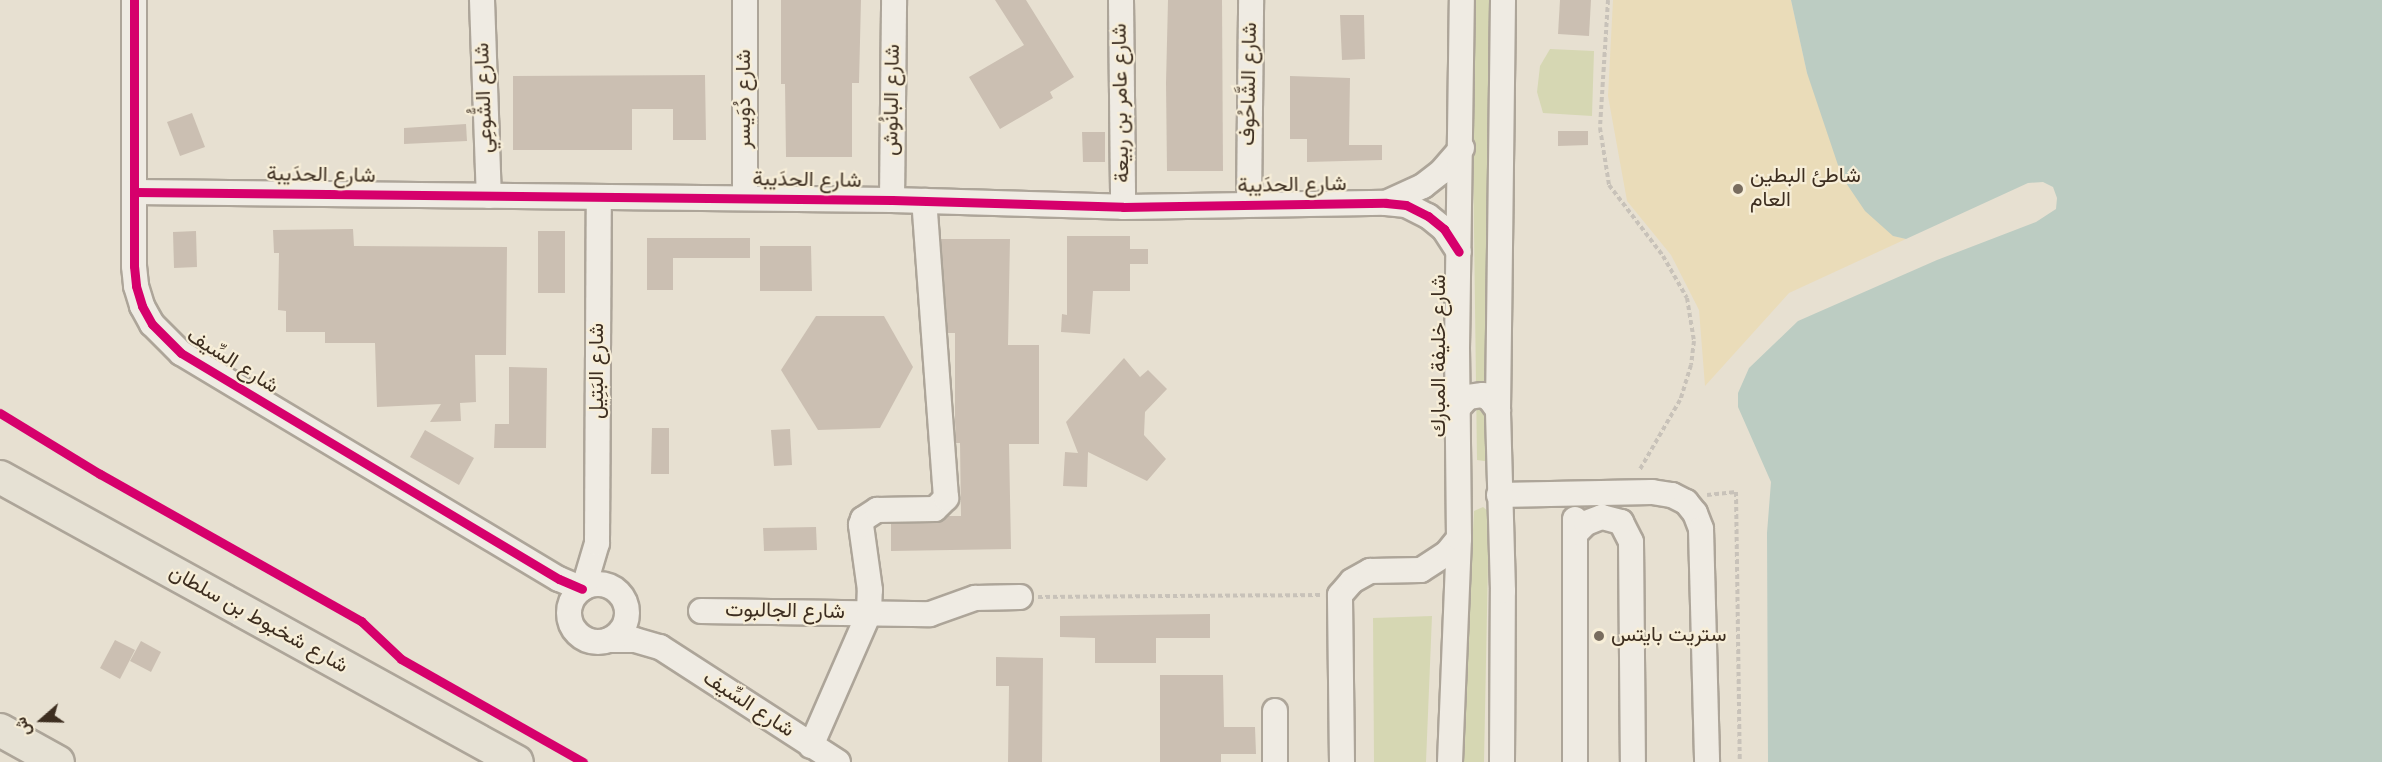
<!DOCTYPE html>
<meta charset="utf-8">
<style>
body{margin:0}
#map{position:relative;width:2382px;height:762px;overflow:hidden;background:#e7e0d1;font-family:Georgia,Vazirmatn,serif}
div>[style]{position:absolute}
.green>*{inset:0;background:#d6d7b3}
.sand>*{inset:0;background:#eadcb9}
.water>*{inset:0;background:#bcccc2}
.building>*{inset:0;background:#cbbfb2}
.path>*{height:4px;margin-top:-2px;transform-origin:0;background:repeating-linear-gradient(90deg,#c8c2b9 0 4.5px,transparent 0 7.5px)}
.roads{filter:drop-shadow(2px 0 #ada599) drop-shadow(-2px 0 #ada599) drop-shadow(0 2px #ada599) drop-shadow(0 -2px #ada599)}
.minor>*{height:24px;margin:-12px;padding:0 12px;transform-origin:12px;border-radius:12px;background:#efebe3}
.minor>.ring{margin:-12px;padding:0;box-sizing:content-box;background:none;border:24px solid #efebe3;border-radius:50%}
.major>*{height:32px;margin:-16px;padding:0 16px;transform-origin:16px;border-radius:16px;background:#e6e1d4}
.cycleway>*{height:9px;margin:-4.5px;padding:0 4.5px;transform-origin:4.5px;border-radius:4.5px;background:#d6006c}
.dots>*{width:16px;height:16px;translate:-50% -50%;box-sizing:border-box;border:3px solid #f7eed8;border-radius:50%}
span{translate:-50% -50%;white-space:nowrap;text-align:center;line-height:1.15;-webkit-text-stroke:4.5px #f7eed8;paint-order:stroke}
.street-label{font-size:21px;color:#3d2e20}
.poi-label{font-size:21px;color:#3d2e20}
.left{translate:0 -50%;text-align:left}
.north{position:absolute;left:12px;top:690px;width:60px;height:60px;-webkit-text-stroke:4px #f7eed8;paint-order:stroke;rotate:250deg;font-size:16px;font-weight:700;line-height:24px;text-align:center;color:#3d2e20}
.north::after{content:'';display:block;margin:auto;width:21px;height:27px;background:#3d2e20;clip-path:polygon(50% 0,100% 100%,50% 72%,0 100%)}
</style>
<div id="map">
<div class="green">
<i style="clip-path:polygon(1471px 0,1490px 0,1491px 462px,1477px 460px)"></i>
<i style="clip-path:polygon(1550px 49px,1594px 51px,1592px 116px,1543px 113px,1537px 92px,1540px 66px)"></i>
<i style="clip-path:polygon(1483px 507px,1489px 512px,1484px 762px,1461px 762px,1474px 511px)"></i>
<i style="clip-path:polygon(1432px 616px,1426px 762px,1374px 762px,1373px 618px)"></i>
</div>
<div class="sand">
<i style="clip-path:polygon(1613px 0,1791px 0,1807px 73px,1893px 236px,1906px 239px,1789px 293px,1705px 386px,1699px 310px,1671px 255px,1627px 201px,1608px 96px)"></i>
</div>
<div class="water">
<i style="clip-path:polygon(1791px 0,2382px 0,2382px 762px,1768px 762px,1767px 533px,1771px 482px,1738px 407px,1738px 393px,1749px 368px,1798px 321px,1937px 260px,2036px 222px,2056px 209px,2057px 198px,2053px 187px,2043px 182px,2028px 183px,1906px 239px,1893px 236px,1865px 211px,1842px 177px,1807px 73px)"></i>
</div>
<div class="building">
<i style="clip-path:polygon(781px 0,861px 0,859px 83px,852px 83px,852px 157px,786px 157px,785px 84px,781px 84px)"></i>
<i style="clip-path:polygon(995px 0,1026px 0,1074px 77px,1050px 92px,1053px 98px,1000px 129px,969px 77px,1024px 45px)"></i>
<i style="clip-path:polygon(1168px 0,1222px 0,1223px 171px,1167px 171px,1166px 83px)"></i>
<i style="clip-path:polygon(1560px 0,1591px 0,1589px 36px,1558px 34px)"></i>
<i style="clip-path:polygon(1340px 15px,1364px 15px,1365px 59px,1342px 60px)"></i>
<i style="clip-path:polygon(705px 75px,706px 140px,673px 140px,673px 109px,632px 109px,632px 150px,513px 150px,513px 76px)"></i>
<i style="clip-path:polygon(1290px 76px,1350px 78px,1349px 145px,1382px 145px,1382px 160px,1307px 162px,1307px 139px,1290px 139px)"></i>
<i style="clip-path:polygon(192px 113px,205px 147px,180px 156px,167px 122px)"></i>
<i style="clip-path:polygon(466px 124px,467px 141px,404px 144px,404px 128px)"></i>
<i style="clip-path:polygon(1558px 131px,1588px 131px,1588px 145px,1558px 146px)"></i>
<i style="clip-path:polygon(1082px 132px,1105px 132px,1105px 162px,1083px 162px)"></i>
<i style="clip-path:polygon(353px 229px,354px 246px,507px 247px,506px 355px,475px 355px,476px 402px,460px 403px,461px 421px,430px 422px,441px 404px,377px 407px,375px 343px,325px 343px,325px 332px,286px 332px,286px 311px,278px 310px,279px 253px,274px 253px,273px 230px)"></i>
<i style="clip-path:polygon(196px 231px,197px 267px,174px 268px,173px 232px)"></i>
<i style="clip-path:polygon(538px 231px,565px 231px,565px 293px,538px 293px)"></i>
<i style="clip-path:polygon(1067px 236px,1130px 236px,1130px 249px,1148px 249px,1148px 264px,1130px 264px,1130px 291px,1093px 291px,1090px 334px,1061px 332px,1062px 314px,1067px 315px)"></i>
<i style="clip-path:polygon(647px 238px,750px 238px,750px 258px,673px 258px,673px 290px,647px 290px)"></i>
<i style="clip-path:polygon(941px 239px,1010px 239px,1008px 345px,1039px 345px,1039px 444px,1009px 444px,1011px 549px,891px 551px,891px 524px,935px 523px,948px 516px,961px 516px,960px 443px,956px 443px,955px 421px,955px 333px,948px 333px)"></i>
<i style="clip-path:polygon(760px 246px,811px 246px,812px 291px,760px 291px)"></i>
<i style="clip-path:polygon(816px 316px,884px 316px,913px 367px,880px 428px,818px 430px,781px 370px)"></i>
<i style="clip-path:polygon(1124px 358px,1140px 377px,1148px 370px,1167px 389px,1145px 412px,1144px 435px,1166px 459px,1147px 481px,1088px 452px,1087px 487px,1063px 486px,1065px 452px,1078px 453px,1066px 422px)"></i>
<i style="clip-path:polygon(509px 367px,547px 368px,546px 448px,494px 448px,495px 424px,509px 424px)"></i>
<i style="clip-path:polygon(652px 428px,669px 428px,669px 474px,651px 474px)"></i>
<i style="clip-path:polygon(790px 429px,792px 465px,774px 466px,771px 430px)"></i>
<i style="clip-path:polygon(425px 430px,474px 458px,459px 485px,410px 457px)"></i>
<i style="clip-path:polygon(816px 527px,817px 550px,764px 551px,763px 528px)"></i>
<i style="clip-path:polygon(1210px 614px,1210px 638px,1156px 638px,1156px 663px,1095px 663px,1095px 638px,1060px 637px,1060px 616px)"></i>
<i style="clip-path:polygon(115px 640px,135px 650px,120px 679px,100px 668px)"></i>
<i style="clip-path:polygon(141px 641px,161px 652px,151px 672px,130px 661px)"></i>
<i style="clip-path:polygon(996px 657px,1043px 658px,1042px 762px,1008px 762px,1009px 686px,996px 686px)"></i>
<i style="clip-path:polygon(1160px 675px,1223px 675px,1224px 727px,1255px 727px,1256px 754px,1221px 754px,1221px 762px,1160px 762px)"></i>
</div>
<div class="path">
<i style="left:1608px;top:0;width:128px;rotate:93.6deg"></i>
<i style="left:1600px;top:128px;width:58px;rotate:81deg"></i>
<i style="left:1609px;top:185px;width:89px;rotate:52.7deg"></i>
<i style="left:1663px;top:256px;width:48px;rotate:60.3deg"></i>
<i style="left:1687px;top:298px;width:44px;rotate:80.8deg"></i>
<i style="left:1694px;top:341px;width:24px;rotate:97deg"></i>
<i style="left:1691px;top:365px;width:37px;rotate:107deg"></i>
<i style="left:1680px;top:400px;width:82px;rotate:120deg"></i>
<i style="left:1707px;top:495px;width:29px;rotate:-6deg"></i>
<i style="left:1736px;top:492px;width:270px;rotate:89.2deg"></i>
<i style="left:1038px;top:597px;width:283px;rotate:-0.4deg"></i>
</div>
<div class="roads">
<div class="minor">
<i style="left:134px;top:0;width:266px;rotate:90deg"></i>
<i style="left:134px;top:266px;width:20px;rotate:84deg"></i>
<i style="left:136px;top:286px;width:21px;rotate:73deg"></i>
<i style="left:142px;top:306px;width:21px;rotate:61deg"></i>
<i style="left:152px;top:324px;width:41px;rotate:45deg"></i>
<i style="left:181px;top:353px;width:440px;rotate:30.9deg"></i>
<i style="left:559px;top:579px;width:25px;rotate:23deg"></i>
<i style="left:482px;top:0;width:196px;rotate:88deg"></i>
<i style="left:1121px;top:0;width:207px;rotate:89.4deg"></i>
<i style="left:134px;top:192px;width:758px;rotate:0.6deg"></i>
<i style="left:892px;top:200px;width:231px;rotate:1.7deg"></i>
<i style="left:1123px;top:207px;width:263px;rotate:-0.9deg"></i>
<i style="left:1386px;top:203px;width:20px;rotate:6deg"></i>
<i style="left:1406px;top:205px;width:25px;rotate:27deg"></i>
<i style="left:1428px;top:216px;width:21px;rotate:39deg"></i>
<i style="left:1444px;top:229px;width:27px;rotate:57deg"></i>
<i style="left:745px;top:198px;width:198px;rotate:-90deg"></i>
<i style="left:892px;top:200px;width:200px;rotate:-89.4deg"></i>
<i style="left:1386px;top:203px;width:41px;rotate:-24.7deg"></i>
<i style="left:1423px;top:186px;width:23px;rotate:-38deg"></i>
<i style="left:1441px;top:172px;width:32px;rotate:-49deg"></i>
<i style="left:1249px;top:204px;width:204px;rotate:-89.4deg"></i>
<i style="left:1458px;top:408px;width:15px;rotate:-48deg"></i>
<i style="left:1468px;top:397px;width:15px;rotate:-8deg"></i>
<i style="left:1483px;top:395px;width:8px;rotate:30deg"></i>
<i style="left:1490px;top:399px;width:14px;rotate:54deg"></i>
<i style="left:1499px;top:495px;width:153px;rotate:-1.1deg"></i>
<i style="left:1652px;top:492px;width:20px;rotate:9deg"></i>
<i style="left:1672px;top:495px;width:16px;rotate:27deg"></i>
<i style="left:1686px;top:502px;width:14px;rotate:51deg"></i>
<i style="left:1695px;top:513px;width:17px;rotate:69deg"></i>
<i style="left:1701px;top:529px;width:233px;rotate:88.5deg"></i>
<i style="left:1575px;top:519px;width:243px;rotate:90deg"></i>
<i style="left:1576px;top:533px;width:14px;rotate:-45deg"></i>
<i style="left:1586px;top:523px;width:17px;rotate:-21deg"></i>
<i style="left:1602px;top:517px;width:20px;rotate:15deg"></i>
<i style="left:1621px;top:522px;width:22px;rotate:63deg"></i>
<i style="left:1631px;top:542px;width:220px;rotate:89.5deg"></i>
<i class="ring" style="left:569px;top:584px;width:34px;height:34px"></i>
<i style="left:584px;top:587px;width:46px;rotate:-73.5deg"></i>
<i style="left:597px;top:543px;width:345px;rotate:-89.7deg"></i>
<i style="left:701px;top:611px;width:229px;rotate:0.8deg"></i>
<i style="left:930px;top:614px;width:48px;rotate:-19.6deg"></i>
<i style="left:975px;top:598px;width:45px;rotate:-1.3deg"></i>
<i style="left:609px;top:640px;width:26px"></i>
<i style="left:635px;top:640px;width:26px;rotate:16deg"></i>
<i style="left:660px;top:647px;width:212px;rotate:32.9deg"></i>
<i style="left:811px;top:746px;width:145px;rotate:-66.4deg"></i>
<i style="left:869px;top:613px;width:23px;rotate:-88deg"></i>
<i style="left:870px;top:590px;width:66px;rotate:-97.9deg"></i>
<i style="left:861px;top:525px;width:6px;rotate:-72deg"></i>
<i style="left:863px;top:519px;width:17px;rotate:-33deg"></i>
<i style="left:877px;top:510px;width:58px;rotate:-1deg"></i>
<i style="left:935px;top:509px;width:16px;rotate:-45deg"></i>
<i style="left:946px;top:498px;width:298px;rotate:-94.2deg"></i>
<i style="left:1275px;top:762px;width:51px;rotate:-90deg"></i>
<i style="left:1342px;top:762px;width:167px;rotate:-90.7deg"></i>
<i style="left:1340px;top:595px;width:18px;rotate:-49deg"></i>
<i style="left:1352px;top:581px;width:21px;rotate:-29deg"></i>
<i style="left:1370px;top:571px;width:51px;rotate:-1.1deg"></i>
<i style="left:1421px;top:570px;width:31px;rotate:-33deg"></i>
<i style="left:1447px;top:553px;width:19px;rotate:-51deg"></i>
<i style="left:1450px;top:762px;width:224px;rotate:-87.7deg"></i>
<i style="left:1459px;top:538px;width:190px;rotate:-90.6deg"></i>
<i style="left:1457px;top:348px;width:348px;rotate:-89.2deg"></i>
<i style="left:1502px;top:762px;width:171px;rotate:-89.7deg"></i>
<i style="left:1503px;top:591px;width:181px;rotate:-91.6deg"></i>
<i style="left:1498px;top:410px;width:410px;rotate:-89.3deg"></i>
</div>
<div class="major">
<i style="left:0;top:477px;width:590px;rotate:28.87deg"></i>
<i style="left:0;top:730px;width:66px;rotate:28.9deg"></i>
</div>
</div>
<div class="cycleway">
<i style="left:134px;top:0;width:266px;rotate:90deg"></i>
<i style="left:134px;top:266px;width:20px;rotate:84deg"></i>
<i style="left:136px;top:286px;width:21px;rotate:73deg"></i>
<i style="left:142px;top:306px;width:21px;rotate:61deg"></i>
<i style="left:152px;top:324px;width:41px;rotate:45deg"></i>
<i style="left:181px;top:353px;width:440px;rotate:30.9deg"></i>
<i style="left:559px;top:579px;width:25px;rotate:23deg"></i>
<i style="left:134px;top:192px;width:758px;rotate:0.6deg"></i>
<i style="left:892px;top:200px;width:231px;rotate:1.7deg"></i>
<i style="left:1123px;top:207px;width:263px;rotate:-0.9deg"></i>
<i style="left:1386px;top:203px;width:20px;rotate:6deg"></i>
<i style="left:1406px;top:205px;width:25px;rotate:27deg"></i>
<i style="left:1428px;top:216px;width:21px;rotate:39deg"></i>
<i style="left:1444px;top:229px;width:27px;rotate:57deg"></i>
<i style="left:0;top:413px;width:117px;rotate:31.4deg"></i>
<i style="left:100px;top:474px;width:300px;rotate:29.4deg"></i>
<i style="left:361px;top:621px;width:55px;rotate:43.5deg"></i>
<i style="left:401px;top:659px;width:209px;rotate:29.5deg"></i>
</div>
<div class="dots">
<i style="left:1738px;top:189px;background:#786c5e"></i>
<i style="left:1599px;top:636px;background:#786c5e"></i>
</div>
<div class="street-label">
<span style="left:1250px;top:84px;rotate:-89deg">شارع الشَّاحُوف</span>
<span style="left:485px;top:98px;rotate:-92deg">شارع الشُّوعِي</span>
<span style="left:745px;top:99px;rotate:-90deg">شارع دُوَيسر</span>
<span style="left:893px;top:100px;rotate:-89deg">شارع البانُوش</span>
<span style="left:1122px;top:103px;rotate:-91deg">شارع عامر بن ربيعة</span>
<span style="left:321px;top:176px;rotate:1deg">شارع الحدَيبة</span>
<span style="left:807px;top:181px;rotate:1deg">شارع الحدَيبة</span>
<span style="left:1292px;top:186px;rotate:-1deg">شارع الحدَيبة</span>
<span style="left:1440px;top:356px;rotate:-90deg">شارع خليفة المبارك</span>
<span style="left:232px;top:362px;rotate:32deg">شارع السِّيف</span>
<span style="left:598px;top:371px;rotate:-90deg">شارع البَتِيل</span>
<span style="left:785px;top:612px;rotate:1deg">شارع الجالبوت</span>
<span style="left:258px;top:620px;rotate:29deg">شارع شخبوط بن سلطان</span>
<span style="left:748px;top:705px;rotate:33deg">شارع السِّيف</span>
</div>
<div class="poi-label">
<span class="left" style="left:1750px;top:189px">شاطئ البطين<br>العام</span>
<span class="left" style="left:1611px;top:636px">ستريت بايتس</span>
</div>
<div class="north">ش</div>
</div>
